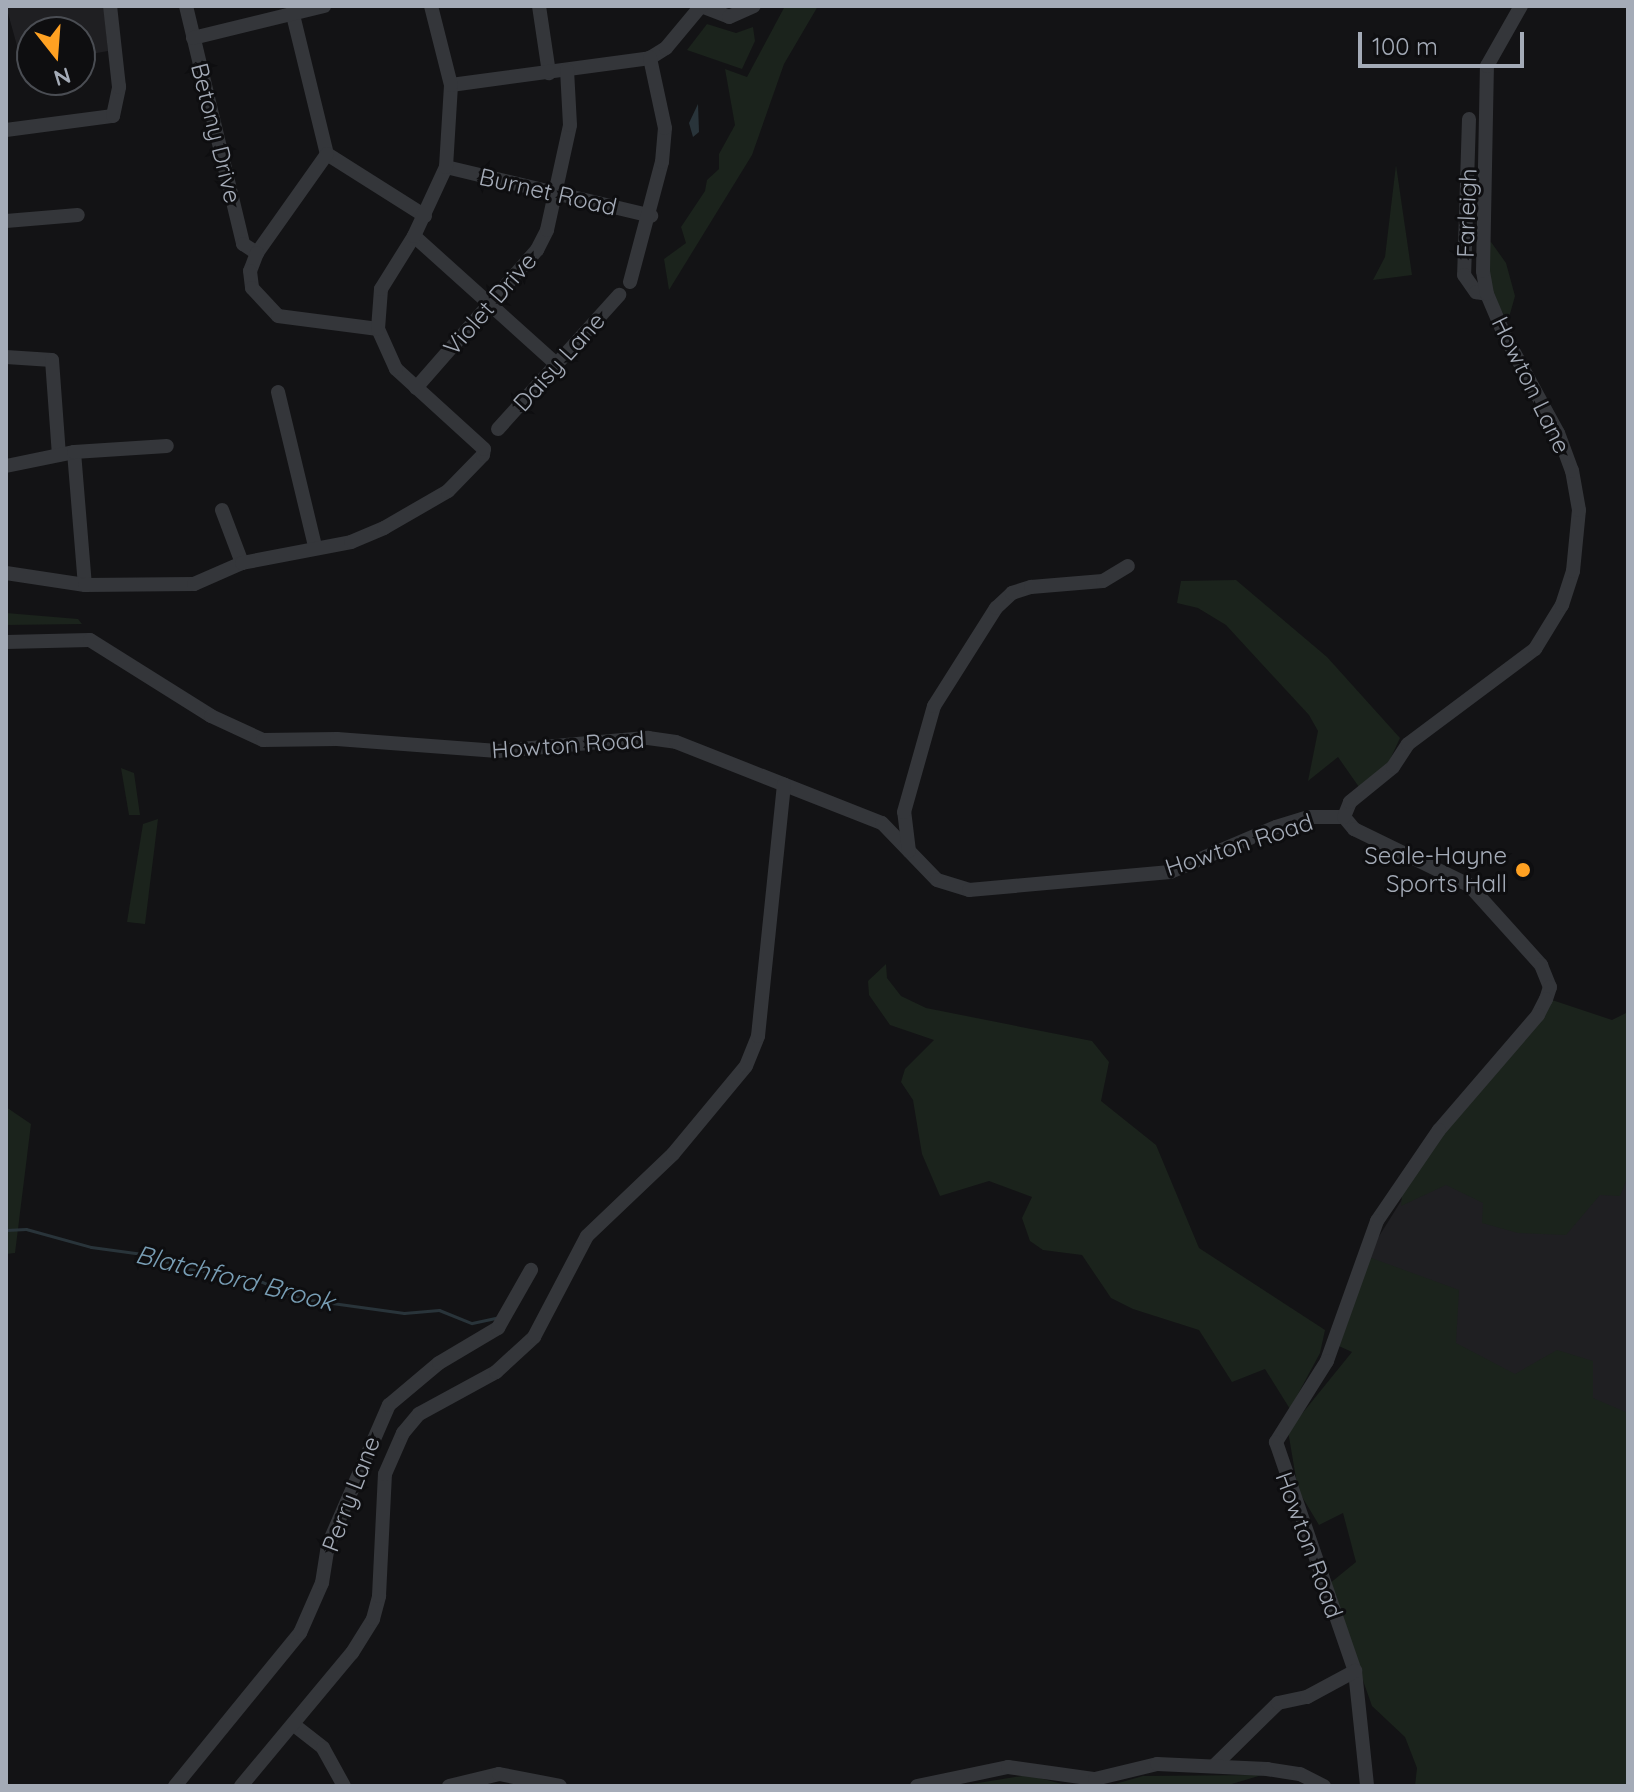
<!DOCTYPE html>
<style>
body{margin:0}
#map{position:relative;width:1634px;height:1792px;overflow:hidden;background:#131315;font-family:Quicksand,sans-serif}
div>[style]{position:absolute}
.built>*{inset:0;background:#1f1f22}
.green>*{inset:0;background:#1b231c}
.water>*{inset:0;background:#29343a}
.stream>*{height:3px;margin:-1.5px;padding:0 1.5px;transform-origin:1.5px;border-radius:1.5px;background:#29343a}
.minor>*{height:14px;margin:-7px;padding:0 7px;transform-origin:7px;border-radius:7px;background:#34363a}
.dots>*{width:22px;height:22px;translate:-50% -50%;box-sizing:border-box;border:4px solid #0e0e10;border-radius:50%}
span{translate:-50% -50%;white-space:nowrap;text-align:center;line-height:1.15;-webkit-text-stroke:6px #0e0e10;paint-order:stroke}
.street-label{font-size:24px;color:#a4abb7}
.poi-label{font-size:24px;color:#a4abb7}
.right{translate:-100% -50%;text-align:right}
.water-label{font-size:26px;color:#789eb5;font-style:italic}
.frame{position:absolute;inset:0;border:8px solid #a4abb7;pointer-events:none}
.north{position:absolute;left:16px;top:16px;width:80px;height:80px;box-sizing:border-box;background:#0e0e10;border:2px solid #4a4d53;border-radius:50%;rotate:163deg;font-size:22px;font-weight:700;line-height:32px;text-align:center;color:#a4abb7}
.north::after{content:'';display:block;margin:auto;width:28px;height:36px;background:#ffa122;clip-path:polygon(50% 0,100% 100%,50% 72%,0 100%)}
.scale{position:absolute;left:1358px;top:32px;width:166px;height:36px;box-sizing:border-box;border:4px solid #a4abb7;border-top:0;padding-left:10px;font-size:24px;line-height:28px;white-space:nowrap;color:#a4abb7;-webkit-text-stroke:6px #0e0e10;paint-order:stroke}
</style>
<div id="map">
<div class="built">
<i style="clip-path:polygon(6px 6px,104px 6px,108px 51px,80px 56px,80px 32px,32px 32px,32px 69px,24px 71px)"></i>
<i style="clip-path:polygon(1628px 1028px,1628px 1461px,1339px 1346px,1366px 1257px,1443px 1134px)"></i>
</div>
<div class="green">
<i style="clip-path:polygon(785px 6px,818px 6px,784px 64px,752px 155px,669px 290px,664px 259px,686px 243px,681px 227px,705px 191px,707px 180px,719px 169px,719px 154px,735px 125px,725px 69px,747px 77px)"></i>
<i style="clip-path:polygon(707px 24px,736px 33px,753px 27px,755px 41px,742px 69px,687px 50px)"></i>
<i style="clip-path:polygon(1396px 165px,1412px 275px,1373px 280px,1385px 257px)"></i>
<i style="clip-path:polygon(1491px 242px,1506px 263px,1515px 296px,1508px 321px,1492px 296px,1487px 244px)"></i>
<i style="clip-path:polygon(1236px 580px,1327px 657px,1400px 738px,1388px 764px,1359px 787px,1338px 757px,1308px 781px,1318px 731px,1309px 715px,1226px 625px,1198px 608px,1177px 603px,1181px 581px)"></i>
<i style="clip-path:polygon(6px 613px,78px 619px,82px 624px,6px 625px)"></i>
<i style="clip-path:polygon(121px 768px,134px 773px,140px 815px,129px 815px)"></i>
<i style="clip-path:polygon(158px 819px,145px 924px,127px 922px,143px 824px)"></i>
<i style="clip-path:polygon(886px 964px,887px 978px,901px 996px,926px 1008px,1092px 1041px,1109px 1062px,1101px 1101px,1156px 1145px,1199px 1248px,1325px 1330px,1320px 1353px,1290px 1409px,1265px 1369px,1232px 1382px,1199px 1330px,1133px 1309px,1111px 1298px,1082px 1255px,1043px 1250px,1030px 1241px,1022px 1218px,1032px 1197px,989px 1181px,940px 1196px,922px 1154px,913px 1100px,901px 1082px,905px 1069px,934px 1040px,890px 1025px,869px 995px,868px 981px)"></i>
<i style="clip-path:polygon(1552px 1000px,1612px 1020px,1628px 1012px,1628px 1176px,1620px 1196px,1600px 1195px,1566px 1235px,1518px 1233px,1482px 1223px,1483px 1203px,1446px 1185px,1401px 1206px,1402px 1194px,1441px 1133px)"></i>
<i style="clip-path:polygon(6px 1107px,31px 1124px,15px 1253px,6px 1254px)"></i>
<i style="clip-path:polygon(1366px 1256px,1459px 1290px,1456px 1343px,1515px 1374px,1557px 1350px,1593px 1361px,1593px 1398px,1628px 1413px,1628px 1786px,1415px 1786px,1417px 1768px,1405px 1737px,1372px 1706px,1329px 1584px,1356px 1562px,1343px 1513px,1319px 1525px,1298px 1490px,1288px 1431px,1352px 1352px,1339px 1346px)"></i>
<i style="clip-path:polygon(1028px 1775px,1070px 1786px,959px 1786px)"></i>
<i style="clip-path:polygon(1262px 1775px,1225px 1786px,1108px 1786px,1143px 1776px)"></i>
</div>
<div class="water">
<i style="clip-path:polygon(698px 104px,699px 132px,693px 137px,689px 123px)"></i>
</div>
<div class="stream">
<i style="left:6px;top:1230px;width:20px;rotate:-3deg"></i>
<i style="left:26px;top:1229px;width:67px;rotate:15.5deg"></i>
<i style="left:91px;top:1247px;width:52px;rotate:7.7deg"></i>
<i style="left:143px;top:1254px;width:47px;rotate:18.4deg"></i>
<i style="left:188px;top:1269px;width:63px;rotate:7.4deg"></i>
<i style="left:250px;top:1277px;width:57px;rotate:22.5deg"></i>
<i style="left:303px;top:1299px;width:102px;rotate:7.9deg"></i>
<i style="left:404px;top:1313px;width:35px;rotate:-5deg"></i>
<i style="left:439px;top:1310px;width:35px;rotate:22deg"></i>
<i style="left:472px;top:1323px;width:25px;rotate:-12deg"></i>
</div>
<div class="minor">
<i style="left:186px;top:6px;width:245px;rotate:76.5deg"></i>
<i style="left:243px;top:244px;width:17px;rotate:33deg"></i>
<i style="left:539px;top:6px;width:68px;rotate:81.5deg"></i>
<i style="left:701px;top:6px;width:30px;rotate:21deg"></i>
<i style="left:729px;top:17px;width:27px;rotate:-24deg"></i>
<i style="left:293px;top:15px;width:143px;rotate:76.3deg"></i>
<i style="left:327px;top:154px;width:116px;rotate:32.3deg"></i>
<i style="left:193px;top:38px;width:135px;rotate:-13.7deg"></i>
<i style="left:451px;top:85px;width:201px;rotate:-7.7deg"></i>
<i style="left:650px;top:58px;width:19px;rotate:-32deg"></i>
<i style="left:666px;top:48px;width:55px;rotate:-50.2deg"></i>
<i style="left:1469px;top:119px;width:156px;rotate:91.8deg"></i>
<i style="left:1464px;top:275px;width:21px;rotate:55deg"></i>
<i style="left:1476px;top:292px;width:11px;rotate:10deg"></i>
<i style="left:6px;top:130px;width:108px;rotate:-7.5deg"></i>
<i style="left:113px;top:116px;width:30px;rotate:-78deg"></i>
<i style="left:119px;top:87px;width:81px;rotate:-96.3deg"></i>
<i style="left:327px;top:154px;width:121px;rotate:125.3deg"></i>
<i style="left:257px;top:253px;width:19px;rotate:111deg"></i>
<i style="left:250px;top:271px;width:17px;rotate:83deg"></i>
<i style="left:252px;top:288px;width:38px;rotate:47deg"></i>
<i style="left:278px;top:316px;width:101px;rotate:7.4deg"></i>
<i style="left:446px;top:167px;width:211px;rotate:13.4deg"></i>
<i style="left:6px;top:221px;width:72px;rotate:-4.8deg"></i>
<i style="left:414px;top:236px;width:191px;rotate:42deg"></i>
<i style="left:630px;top:282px;width:124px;rotate:-75.1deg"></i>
<i style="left:662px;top:162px;width:34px;rotate:-85deg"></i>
<i style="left:665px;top:128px;width:72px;rotate:-102.1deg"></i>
<i style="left:6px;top:357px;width:46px;rotate:3.7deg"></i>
<i style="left:52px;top:360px;width:95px;rotate:85.8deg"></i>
<i style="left:416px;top:388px;width:184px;rotate:-48.8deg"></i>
<i style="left:537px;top:250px;width:22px;rotate:-63deg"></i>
<i style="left:547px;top:230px;width:107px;rotate:-77.6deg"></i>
<i style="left:570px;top:125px;width:55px;rotate:-93.1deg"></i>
<i style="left:278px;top:392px;width:158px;rotate:76.5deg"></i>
<i style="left:498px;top:429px;width:181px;rotate:-47.9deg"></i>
<i style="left:74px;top:452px;width:133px;rotate:85.3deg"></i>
<i style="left:6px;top:466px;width:69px;rotate:-11.6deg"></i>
<i style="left:74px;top:452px;width:93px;rotate:-3.7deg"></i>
<i style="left:222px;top:510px;width:57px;rotate:69.3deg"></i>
<i style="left:6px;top:573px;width:80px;rotate:8.6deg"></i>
<i style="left:85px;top:585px;width:109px;rotate:-0.5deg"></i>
<i style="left:194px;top:584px;width:52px;rotate:-23.6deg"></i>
<i style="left:242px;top:563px;width:111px;rotate:-10.9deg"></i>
<i style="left:351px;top:542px;width:36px;rotate:-23deg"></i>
<i style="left:384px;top:528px;width:74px;rotate:-30deg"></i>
<i style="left:448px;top:491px;width:50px;rotate:-45.8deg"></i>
<i style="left:483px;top:455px;width:6px;rotate:-81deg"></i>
<i style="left:484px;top:449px;width:119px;rotate:-137.7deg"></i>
<i style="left:396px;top:369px;width:44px;rotate:-114.2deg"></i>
<i style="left:378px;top:329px;width:40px;rotate:-85.7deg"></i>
<i style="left:381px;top:289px;width:62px;rotate:-58.1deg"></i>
<i style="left:414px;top:236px;width:76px;rotate:-65.1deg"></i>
<i style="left:446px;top:167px;width:82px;rotate:-86.5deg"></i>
<i style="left:451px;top:85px;width:81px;rotate:-104.2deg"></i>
<i style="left:6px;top:642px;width:84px;rotate:-1.4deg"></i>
<i style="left:90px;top:640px;width:143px;rotate:32.1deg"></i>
<i style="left:211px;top:716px;width:57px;rotate:24.8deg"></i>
<i style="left:263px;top:740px;width:74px;rotate:-0.8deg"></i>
<i style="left:337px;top:739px;width:161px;rotate:4.3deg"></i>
<i style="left:498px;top:751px;width:151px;rotate:-5deg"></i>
<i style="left:648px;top:738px;width:28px;rotate:8deg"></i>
<i style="left:676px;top:742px;width:221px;rotate:21.5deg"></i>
<i style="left:882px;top:823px;width:79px;rotate:46deg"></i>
<i style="left:937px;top:880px;width:34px;rotate:17deg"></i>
<i style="left:969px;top:890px;width:202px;rotate:-5.1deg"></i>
<i style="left:1170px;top:872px;width:115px;rotate:-23deg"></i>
<i style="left:1276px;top:827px;width:34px;rotate:-17deg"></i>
<i style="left:1309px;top:817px;width:35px"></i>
<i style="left:1344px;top:817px;width:16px;rotate:50deg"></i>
<i style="left:1354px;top:829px;width:128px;rotate:26deg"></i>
<i style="left:1469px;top:885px;width:108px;rotate:48deg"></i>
<i style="left:1541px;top:965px;width:24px;rotate:68deg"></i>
<i style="left:1550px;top:987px;width:13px;rotate:108deg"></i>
<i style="left:1546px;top:999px;width:18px;rotate:117deg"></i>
<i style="left:1538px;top:1015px;width:152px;rotate:130.7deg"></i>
<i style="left:1439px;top:1130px;width:110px;rotate:124.3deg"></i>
<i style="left:1377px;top:1221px;width:149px;rotate:109.7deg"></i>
<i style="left:1327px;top:1361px;width:96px;rotate:122.2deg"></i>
<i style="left:1276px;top:1442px;width:242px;rotate:71deg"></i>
<i style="left:1355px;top:1671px;width:116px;rotate:84deg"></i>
<i style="left:1344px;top:817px;width:16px;rotate:-68deg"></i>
<i style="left:1350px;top:802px;width:55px;rotate:-39.1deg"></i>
<i style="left:1393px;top:767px;width:27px;rotate:-57deg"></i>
<i style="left:1408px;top:744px;width:159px;rotate:-36.8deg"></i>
<i style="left:1535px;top:649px;width:52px;rotate:-58.5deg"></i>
<i style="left:1562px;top:605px;width:36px;rotate:-72deg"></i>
<i style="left:1573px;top:571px;width:61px;rotate:-84.4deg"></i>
<i style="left:1579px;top:510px;width:40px;rotate:-100deg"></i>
<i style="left:1572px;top:471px;width:40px;rotate:-110.2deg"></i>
<i style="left:1558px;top:433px;width:113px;rotate:-118.6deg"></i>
<i style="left:1504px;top:334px;width:43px;rotate:-113deg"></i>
<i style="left:1487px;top:294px;width:23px;rotate:-100deg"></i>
<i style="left:1483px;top:271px;width:205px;rotate:-88.9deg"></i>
<i style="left:1487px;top:66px;width:69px;rotate:-60.5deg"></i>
<i style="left:909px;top:851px;width:39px;rotate:-97deg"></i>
<i style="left:904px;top:812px;width:110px;rotate:-74.2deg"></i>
<i style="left:934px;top:706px;width:116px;rotate:-57.7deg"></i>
<i style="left:996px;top:608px;width:22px;rotate:-43deg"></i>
<i style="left:1012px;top:593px;width:20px;rotate:-18deg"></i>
<i style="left:1031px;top:587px;width:72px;rotate:-4.8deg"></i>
<i style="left:1103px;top:581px;width:29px;rotate:-31deg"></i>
<i style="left:294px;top:1725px;width:37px;rotate:38deg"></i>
<i style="left:323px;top:1748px;width:43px;rotate:61.1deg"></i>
<i style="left:1214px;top:1766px;width:90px;rotate:-44.5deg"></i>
<i style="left:1278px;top:1703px;width:30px;rotate:-12deg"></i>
<i style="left:1307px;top:1697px;width:55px;rotate:-28.4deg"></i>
<i style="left:175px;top:1786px;width:198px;rotate:-50.8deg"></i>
<i style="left:300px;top:1633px;width:55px;rotate:-66.3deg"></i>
<i style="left:322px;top:1583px;width:38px;rotate:-81deg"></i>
<i style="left:328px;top:1545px;width:153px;rotate:-66.5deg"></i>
<i style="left:389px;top:1405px;width:65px;rotate:-40deg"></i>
<i style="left:439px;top:1363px;width:69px;rotate:-30.7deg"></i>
<i style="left:498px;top:1328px;width:67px;rotate:-60.4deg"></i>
<i style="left:241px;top:1786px;width:173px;rotate:-50.2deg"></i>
<i style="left:352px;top:1653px;width:40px;rotate:-58deg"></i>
<i style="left:373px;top:1619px;width:24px;rotate:-75deg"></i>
<i style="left:379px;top:1596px;width:122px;rotate:-87.2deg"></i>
<i style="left:385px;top:1474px;width:45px;rotate:-66.3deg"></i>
<i style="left:403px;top:1433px;width:25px;rotate:-50deg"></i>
<i style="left:419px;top:1414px;width:88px;rotate:-28.6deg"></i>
<i style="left:496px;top:1372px;width:52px;rotate:-42.6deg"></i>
<i style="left:534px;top:1337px;width:114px;rotate:-62.3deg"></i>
<i style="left:587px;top:1236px;width:119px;rotate:-43.6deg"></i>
<i style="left:673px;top:1154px;width:114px;rotate:-50.3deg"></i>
<i style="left:746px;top:1066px;width:32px;rotate:-68deg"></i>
<i style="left:758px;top:1036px;width:253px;rotate:-84.1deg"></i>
<i style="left:449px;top:1786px;width:51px;rotate:-13.5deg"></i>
<i style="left:499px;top:1774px;width:62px;rotate:11.1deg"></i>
<i style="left:917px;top:1786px;width:93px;rotate:-11.8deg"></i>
<i style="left:1008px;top:1767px;width:88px;rotate:7.9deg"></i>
<i style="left:1095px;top:1779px;width:64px;rotate:-13.6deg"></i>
<i style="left:1157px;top:1764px;width:110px;rotate:2.6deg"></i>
<i style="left:1267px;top:1769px;width:33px;rotate:9deg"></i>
<i style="left:1300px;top:1774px;width:27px;rotate:27deg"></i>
</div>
<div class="dots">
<i style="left:1523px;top:870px;background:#ffa122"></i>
</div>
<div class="street-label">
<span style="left:216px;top:133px;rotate:76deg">Betony Drive</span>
<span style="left:548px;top:192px;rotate:13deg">Burnet Road</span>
<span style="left:1467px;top:213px;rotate:-88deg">Farleigh</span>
<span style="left:490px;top:304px;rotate:-49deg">Violet Drive</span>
<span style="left:559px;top:362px;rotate:-48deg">Daisy Lane</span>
<span style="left:1531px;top:385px;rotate:64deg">Howton Lane</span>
<span style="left:568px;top:745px;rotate:-4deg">Howton Road</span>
<span style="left:1239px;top:845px;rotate:-18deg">Howton Road</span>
<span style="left:351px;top:1494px;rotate:-69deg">Perry Lane</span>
<span style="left:1309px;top:1545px;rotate:70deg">Howton Road</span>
</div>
<div class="poi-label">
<span class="right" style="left:1507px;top:870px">Seale-Hayne<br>Sports Hall</span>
</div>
<div class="water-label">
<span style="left:235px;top:1278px;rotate:14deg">Blatchford Brook</span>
</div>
<div class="frame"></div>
<div class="north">N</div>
<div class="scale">100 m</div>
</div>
